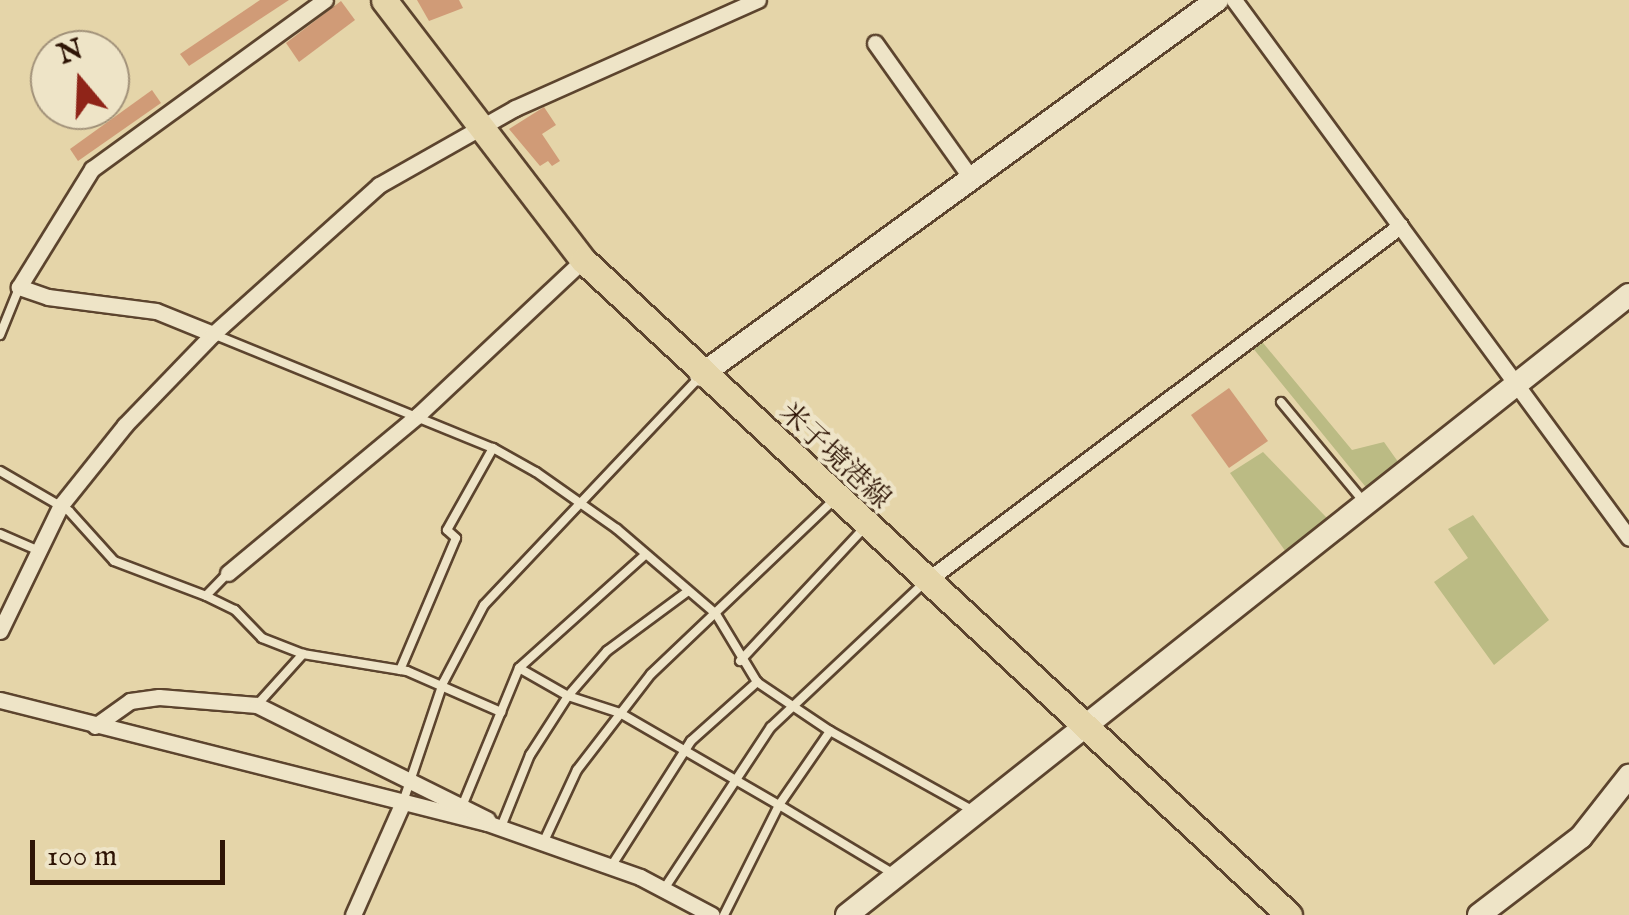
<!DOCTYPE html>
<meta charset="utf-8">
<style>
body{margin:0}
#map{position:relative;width:1629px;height:915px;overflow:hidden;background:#e5d5a9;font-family:"IM FELL English","Noto Serif JP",serif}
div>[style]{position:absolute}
.green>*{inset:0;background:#bbbb84}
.building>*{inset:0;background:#d09b77}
.roads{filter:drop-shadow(2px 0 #5c442e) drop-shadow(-2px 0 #5c442e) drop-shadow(0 2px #5c442e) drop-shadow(0 -2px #5c442e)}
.lane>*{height:8px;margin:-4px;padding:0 4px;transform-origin:4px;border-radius:4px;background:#eee4c7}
.street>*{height:15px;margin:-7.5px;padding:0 7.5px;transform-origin:7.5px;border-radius:7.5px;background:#eee4c7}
.secondary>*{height:22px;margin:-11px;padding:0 11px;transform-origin:11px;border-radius:11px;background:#eee4c7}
.primary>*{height:25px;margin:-12.5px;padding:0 12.5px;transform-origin:12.5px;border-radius:12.5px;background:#e5d5a9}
span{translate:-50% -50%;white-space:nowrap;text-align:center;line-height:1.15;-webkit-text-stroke:8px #eee4c7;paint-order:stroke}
.street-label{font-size:28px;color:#2e1405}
.north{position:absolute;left:30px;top:30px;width:100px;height:100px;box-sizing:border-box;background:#eee4c7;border:2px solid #a19179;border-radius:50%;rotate:341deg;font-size:28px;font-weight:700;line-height:40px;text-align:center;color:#2e1405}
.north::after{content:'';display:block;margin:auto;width:35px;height:45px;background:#8f2418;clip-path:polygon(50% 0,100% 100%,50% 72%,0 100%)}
.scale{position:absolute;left:30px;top:840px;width:195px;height:45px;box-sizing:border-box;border:5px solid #2e1405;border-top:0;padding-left:12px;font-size:30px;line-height:35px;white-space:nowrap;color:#2e1405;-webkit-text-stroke:8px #eee4c7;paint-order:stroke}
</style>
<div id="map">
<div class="green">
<i style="clip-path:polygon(1259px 338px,1352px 450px,1384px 442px,1401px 466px,1369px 491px,1252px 347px)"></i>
<i style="clip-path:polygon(1263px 452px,1327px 518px,1286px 552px,1230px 473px)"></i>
<i style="clip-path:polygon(1473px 515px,1549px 620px,1494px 665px,1434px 582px,1468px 558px,1448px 529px)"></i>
</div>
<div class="building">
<i style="clip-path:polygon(260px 0,289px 0,189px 66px,180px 54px)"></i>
<i style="clip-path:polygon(417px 0,459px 0,463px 8px,429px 21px)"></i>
<i style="clip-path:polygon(341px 1px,355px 20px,299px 62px,286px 43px)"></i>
<i style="clip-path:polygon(152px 90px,161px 103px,78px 161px,70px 149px)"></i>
<i style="clip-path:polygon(544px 107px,556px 125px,542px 134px,560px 161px,552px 166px,548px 161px,540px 166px,509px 129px)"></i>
<i style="clip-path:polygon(1229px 388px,1268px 441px,1229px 468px,1191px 415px)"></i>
</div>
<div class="roads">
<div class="lane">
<i style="left:213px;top:334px;width:302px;rotate:22.2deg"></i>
<i style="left:493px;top:448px;width:49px;rotate:29.2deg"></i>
<i style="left:536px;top:472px;width:99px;rotate:35.1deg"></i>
<i style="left:617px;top:529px;width:130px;rotate:40.6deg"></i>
<i style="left:716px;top:614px;width:79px;rotate:58.9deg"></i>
<i style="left:757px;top:682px;width:88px;rotate:33.9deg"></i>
<i style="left:830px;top:731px;width:165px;rotate:29.1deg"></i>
<i style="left:0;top:335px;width:51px;rotate:-68deg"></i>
<i style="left:1281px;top:402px;width:130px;rotate:50.3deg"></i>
<i style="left:0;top:471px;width:80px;rotate:30.1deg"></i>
<i style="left:69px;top:511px;width:67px;rotate:48deg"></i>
<i style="left:114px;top:561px;width:98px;rotate:20.8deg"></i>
<i style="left:0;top:534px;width:40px;rotate:23.4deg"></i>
<i style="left:227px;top:574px;width:30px;rotate:134deg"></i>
<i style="left:206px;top:596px;width:32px;rotate:26deg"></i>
<i style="left:235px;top:610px;width:39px;rotate:46deg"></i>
<i style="left:262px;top:638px;width:44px;rotate:21.3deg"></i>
<i style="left:740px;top:661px;width:180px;rotate:-47deg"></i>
<i style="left:519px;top:668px;width:56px;rotate:29.7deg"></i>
<i style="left:568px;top:696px;width:60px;rotate:-49.1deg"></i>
<i style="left:607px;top:651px;width:101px;rotate:-36.5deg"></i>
<i style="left:400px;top:670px;width:143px;rotate:-67deg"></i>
<i style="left:456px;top:538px;width:12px;rotate:-138deg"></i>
<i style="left:447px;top:530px;width:94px;rotate:-60.7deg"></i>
<i style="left:257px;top:705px;width:69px;rotate:-48deg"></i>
<i style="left:303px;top:654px;width:105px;rotate:9.3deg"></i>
<i style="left:407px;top:671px;width:103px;rotate:23.6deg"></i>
<i style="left:403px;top:802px;width:126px;rotate:-71.4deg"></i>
<i style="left:443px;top:683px;width:88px;rotate:-62.3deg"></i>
<i style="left:484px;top:605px;width:311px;rotate:-46.6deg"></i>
<i style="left:463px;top:804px;width:147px;rotate:-67.6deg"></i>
<i style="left:519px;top:668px;width:168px;rotate:-41.9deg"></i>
<i style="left:501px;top:827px;width:78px;rotate:-68.1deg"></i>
<i style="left:530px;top:755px;width:70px;rotate:-57.2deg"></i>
<i style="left:568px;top:696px;width:55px;rotate:18.1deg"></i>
<i style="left:620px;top:713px;width:184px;rotate:30.1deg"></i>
<i style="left:779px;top:805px;width:90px;rotate:-55.4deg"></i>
<i style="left:544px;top:841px;width:78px;rotate:-65.1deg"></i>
<i style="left:577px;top:770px;width:121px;rotate:-52.4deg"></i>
<i style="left:651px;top:674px;width:254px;rotate:-43.6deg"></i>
<i style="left:612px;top:865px;width:147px;rotate:-57.5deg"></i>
<i style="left:691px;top:741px;width:89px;rotate:-41.8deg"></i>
<i style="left:664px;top:889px;width:194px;rotate:-56.6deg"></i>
<i style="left:771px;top:727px;width:212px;rotate:-43.3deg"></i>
<i style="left:724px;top:915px;width:123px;rotate:-63.4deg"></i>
<i style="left:779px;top:805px;width:132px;rotate:31deg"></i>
</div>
<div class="street">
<i style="left:1234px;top:0;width:667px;rotate:53.71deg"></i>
<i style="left:875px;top:43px;width:166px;rotate:54.6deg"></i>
<i style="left:213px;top:334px;width:61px;rotate:-158deg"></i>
<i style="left:156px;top:311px;width:109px;rotate:-172.6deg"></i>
<i style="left:48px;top:297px;width:31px;rotate:-161deg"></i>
<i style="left:19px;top:287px;width:139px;rotate:-58.3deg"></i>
<i style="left:92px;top:169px;width:288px;rotate:-36deg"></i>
<i style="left:228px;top:573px;width:246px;rotate:-39.7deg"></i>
<i style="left:417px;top:416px;width:228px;rotate:-43.2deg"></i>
<i style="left:925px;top:582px;width:594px;rotate:-36.85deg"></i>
<i style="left:0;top:631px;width:140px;rotate:-64.2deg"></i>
<i style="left:61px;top:505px;width:102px;rotate:-51.3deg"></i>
<i style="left:125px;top:425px;width:127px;rotate:-46deg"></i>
<i style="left:213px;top:334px;width:223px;rotate:-41.9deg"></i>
<i style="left:379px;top:185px;width:156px;rotate:-29.5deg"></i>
<i style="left:515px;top:108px;width:266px;rotate:-24deg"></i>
<i style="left:0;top:700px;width:502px;rotate:14.17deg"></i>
<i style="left:487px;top:823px;width:162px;rotate:19.4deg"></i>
<i style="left:640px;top:877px;width:81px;rotate:27.8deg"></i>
<i style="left:95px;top:726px;width:43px;rotate:-35.5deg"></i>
<i style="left:130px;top:701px;width:29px;rotate:-8deg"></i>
<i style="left:159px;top:697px;width:98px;rotate:4.7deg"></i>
<i style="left:257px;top:705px;width:257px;rotate:26.4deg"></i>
<i style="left:353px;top:915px;width:124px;rotate:-66.1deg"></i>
</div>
<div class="secondary">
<i style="left:701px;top:375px;width:638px;rotate:-36.01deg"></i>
<i style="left:847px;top:915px;width:998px;rotate:-38.41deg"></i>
<i style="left:1479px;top:915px;width:128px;rotate:-37.4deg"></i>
<i style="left:1581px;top:837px;width:78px;rotate:-51.8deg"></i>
</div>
<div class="primary">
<i style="left:384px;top:0;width:327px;rotate:52.6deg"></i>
<i style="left:583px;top:260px;width:963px;rotate:42.85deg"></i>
</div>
</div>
<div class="street-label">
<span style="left:834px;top:457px;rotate:43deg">米子境港線</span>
</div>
<div class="north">N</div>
<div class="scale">100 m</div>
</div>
